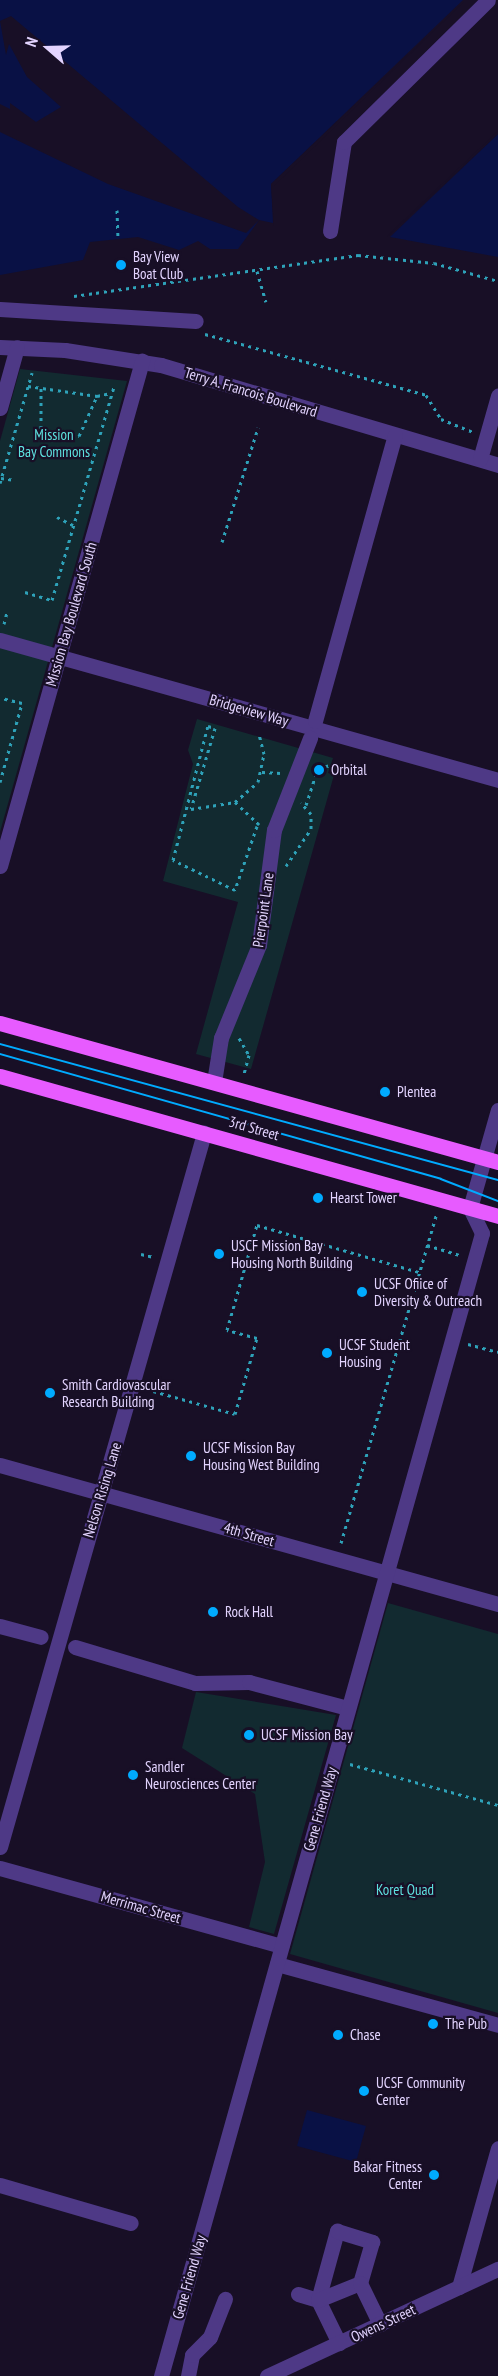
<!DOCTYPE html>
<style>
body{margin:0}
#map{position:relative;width:498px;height:2376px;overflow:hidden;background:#180f26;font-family:"PT Sans Narrow",sans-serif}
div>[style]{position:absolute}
.green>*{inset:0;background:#122a30}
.water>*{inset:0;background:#091145}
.pier>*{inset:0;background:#180f26}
.path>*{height:3px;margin-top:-1.5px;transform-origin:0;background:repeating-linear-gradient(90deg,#2ea2b9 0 3px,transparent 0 7.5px)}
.minor>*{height:15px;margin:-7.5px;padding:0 7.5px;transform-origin:7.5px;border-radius:7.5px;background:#4e3986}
.major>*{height:15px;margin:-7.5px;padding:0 7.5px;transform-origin:7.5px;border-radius:7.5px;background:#e75bff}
.tram>*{height:1.5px;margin:-0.75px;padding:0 0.75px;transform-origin:0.75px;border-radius:0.75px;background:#00abff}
.dots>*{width:16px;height:16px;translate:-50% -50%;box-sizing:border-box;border:3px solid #180f26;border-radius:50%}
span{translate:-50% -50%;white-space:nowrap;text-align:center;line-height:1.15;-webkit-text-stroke:4.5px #180f26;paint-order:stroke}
.poi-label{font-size:15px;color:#e3d4ff}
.left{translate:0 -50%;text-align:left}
.right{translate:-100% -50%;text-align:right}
.street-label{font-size:15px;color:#e3d4ff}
.park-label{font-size:15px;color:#5ee1df}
.north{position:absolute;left:18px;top:18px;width:60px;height:60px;-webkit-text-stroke:4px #180f26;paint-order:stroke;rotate:290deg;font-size:16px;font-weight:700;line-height:24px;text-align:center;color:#e3d4ff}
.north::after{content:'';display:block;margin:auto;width:21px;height:27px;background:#e3d4ff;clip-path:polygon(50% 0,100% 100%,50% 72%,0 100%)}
</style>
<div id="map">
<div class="green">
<i style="clip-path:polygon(20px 369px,127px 381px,0 832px,0 441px)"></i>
<i style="clip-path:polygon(197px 719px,333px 758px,328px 773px,334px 775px,251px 1069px,196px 1054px,238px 902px,163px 881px,193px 764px,188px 750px)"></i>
<i style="clip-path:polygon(388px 1603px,498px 1634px,498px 2013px,290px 1954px)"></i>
<i style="clip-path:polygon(196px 1692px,336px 1715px,274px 1934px,249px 1927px,265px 1862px,255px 1794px,182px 1748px)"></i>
</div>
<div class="water">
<i style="clip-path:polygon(0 0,463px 0,271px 184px,273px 223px,259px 220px,238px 249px,210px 249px,198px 241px,179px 250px,138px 237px,90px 242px,83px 260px,0 275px)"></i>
<i style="clip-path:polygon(498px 134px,498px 257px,390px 237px)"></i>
<i style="clip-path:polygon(307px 2110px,366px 2126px,356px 2162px,297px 2146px)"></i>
</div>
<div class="pier">
<i style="clip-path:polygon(466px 0,274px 186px,274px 226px,271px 184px)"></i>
<i style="clip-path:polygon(11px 16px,238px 207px,259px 220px,246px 233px,108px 184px,0 132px,0 104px,10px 109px,10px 103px,36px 122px,61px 107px,27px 77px,9px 44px,6px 55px,0 21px)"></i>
<i style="clip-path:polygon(498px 131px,498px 134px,387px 237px,388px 235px)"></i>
</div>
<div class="path">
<i style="left:117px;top:210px;width:29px;rotate:88deg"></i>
<i style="left:257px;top:271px;width:32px;rotate:74deg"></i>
<i style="left:74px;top:296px;width:287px;rotate:-8.2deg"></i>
<i style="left:358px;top:255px;width:76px;rotate:6deg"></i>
<i style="left:434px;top:263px;width:66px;rotate:15.7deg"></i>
<i style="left:205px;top:334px;width:229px;rotate:15.4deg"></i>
<i style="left:426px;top:395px;width:28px;rotate:58deg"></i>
<i style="left:441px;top:419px;width:35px;rotate:22deg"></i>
<i style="left:28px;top:386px;width:70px;rotate:8.2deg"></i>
<i style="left:97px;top:396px;width:14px;rotate:-12deg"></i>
<i style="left:41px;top:388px;width:44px;rotate:90deg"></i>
<i style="left:41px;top:432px;width:38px;rotate:6deg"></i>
<i style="left:79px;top:436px;width:44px;rotate:-65.8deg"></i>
<i style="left:1px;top:478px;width:14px;rotate:8deg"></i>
<i style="left:0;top:483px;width:115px;rotate:-73.8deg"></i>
<i style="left:57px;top:517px;width:18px;rotate:27deg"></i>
<i style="left:222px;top:542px;width:120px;rotate:-72.5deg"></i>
<i style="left:25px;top:592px;width:28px;rotate:17deg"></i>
<i style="left:52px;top:600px;width:223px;rotate:-73.8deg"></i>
<i style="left:4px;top:624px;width:12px;rotate:-76deg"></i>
<i style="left:318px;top:768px;width:13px;rotate:-13deg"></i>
<i style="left:262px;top:772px;width:19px;rotate:3deg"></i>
<i style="left:0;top:782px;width:82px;rotate:-74.4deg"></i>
<i style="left:22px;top:703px;width:21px;rotate:-166deg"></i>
<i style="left:235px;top:802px;width:33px;rotate:43deg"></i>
<i style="left:306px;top:805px;width:39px;rotate:-72deg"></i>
<i style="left:257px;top:826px;width:68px;rotate:109deg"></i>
<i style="left:235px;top:890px;width:69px;rotate:-154.2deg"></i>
<i style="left:173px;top:860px;width:138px;rotate:-75.4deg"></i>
<i style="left:208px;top:726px;width:7px;rotate:16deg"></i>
<i style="left:215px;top:728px;width:84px;rotate:106.5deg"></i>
<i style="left:191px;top:809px;width:45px;rotate:-9deg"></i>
<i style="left:235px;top:802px;width:30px;rotate:-41deg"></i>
<i style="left:258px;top:782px;width:29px;rotate:-78deg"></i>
<i style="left:264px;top:754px;width:21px;rotate:-104deg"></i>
<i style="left:286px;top:866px;width:45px;rotate:-56deg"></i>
<i style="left:311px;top:829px;width:15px;rotate:-90deg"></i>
<i style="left:311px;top:814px;width:15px;rotate:-132deg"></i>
<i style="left:239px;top:1038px;width:20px;rotate:60deg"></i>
<i style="left:249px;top:1055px;width:20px;rotate:105deg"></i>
<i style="left:427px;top:1245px;width:34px;rotate:17deg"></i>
<i style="left:141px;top:1254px;width:13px;rotate:13deg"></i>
<i style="left:468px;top:1344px;width:31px;rotate:15deg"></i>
<i style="left:146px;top:1389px;width:92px;rotate:15.7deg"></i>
<i style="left:235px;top:1414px;width:79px;rotate:-73.9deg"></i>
<i style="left:257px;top:1338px;width:31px;rotate:-165deg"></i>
<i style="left:227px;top:1330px;width:109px;rotate:-74.1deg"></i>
<i style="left:257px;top:1225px;width:169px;rotate:16.2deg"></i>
<i style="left:341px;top:1543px;width:341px;rotate:-73.8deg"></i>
<i style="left:350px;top:1764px;width:154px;rotate:15.5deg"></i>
</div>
<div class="minor">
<i style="left:330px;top:231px;width:90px;rotate:-81.1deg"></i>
<i style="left:344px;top:142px;width:202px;rotate:-44.6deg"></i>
<i style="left:0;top:309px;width:196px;rotate:3.5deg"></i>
<i style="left:0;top:347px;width:65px;rotate:2.6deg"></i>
<i style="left:65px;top:350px;width:97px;rotate:8.9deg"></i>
<i style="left:161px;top:365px;width:352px;rotate:16.5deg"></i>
<i style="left:0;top:408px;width:63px;rotate:-74.4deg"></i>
<i style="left:480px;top:459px;width:66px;rotate:-74.1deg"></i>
<i style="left:0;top:640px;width:517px;rotate:15.7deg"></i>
<i style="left:315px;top:721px;width:297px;rotate:-74.4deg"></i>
<i style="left:0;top:866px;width:525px;rotate:-74.29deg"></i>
<i style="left:214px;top:1082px;width:45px;rotate:-81deg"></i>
<i style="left:221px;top:1038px;width:100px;rotate:-67.8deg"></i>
<i style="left:259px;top:945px;width:116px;rotate:-82.6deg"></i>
<i style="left:274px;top:830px;width:99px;rotate:-68.6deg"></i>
<i style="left:0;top:1465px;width:517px;rotate:15.6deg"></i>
<i style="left:0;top:1626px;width:42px;rotate:15deg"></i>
<i style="left:75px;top:1647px;width:125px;rotate:16.7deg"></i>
<i style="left:195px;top:1683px;width:54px;rotate:-1.1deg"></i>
<i style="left:249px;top:1682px;width:102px;rotate:14.7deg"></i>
<i style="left:0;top:1847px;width:743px;rotate:-74.05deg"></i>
<i style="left:0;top:1868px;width:292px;rotate:15.5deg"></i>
<i style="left:277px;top:1964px;width:229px;rotate:15.4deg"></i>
<i style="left:0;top:2185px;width:136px;rotate:16.2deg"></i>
<i style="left:459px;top:2287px;width:144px;rotate:-74.3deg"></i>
<i style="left:298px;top:2294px;width:21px;rotate:17deg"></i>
<i style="left:318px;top:2300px;width:48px;rotate:64deg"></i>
<i style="left:318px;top:2300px;width:72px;rotate:-74.6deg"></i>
<i style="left:337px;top:2231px;width:37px;rotate:17deg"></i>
<i style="left:372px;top:2242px;width:43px;rotate:106.3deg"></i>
<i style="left:318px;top:2300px;width:45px;rotate:-22deg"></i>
<i style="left:360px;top:2283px;width:46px;rotate:64deg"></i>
<i style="left:161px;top:2376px;width:1187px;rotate:-74.31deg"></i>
<i style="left:482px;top:1233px;width:28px;rotate:-116deg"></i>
<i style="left:470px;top:1208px;width:102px;rotate:-74.1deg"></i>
<i style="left:188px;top:2376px;width:21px;rotate:-79deg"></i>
<i style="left:192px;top:2355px;width:25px;rotate:-45deg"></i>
<i style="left:210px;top:2337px;width:41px;rotate:-68.5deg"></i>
<i style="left:267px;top:2376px;width:255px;rotate:-24.9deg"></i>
</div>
<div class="major">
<i style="left:0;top:1023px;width:517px;rotate:15.6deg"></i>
<i style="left:0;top:1076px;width:517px;rotate:15.7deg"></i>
</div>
<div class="tram">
<i style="left:0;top:1044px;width:516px;rotate:15.27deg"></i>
<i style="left:0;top:1054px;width:458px;rotate:15.8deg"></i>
<i style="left:441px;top:1179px;width:61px;rotate:21.1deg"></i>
</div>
<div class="dots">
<i style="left:121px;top:265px;background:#00abff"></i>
<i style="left:319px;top:770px;background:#00abff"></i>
<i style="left:385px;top:1092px;background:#00abff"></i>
<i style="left:318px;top:1198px;background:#00abff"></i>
<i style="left:219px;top:1254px;background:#00abff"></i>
<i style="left:362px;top:1292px;background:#00abff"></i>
<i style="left:327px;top:1353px;background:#00abff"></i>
<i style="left:50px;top:1393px;background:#00abff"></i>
<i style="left:191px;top:1456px;background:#00abff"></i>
<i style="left:213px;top:1612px;background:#00abff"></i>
<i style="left:249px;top:1735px;background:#00abff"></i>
<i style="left:133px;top:1775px;background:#00abff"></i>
<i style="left:433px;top:2024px;background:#00abff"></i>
<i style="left:338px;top:2035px;background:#00abff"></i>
<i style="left:364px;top:2091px;background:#00abff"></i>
<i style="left:434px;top:2175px;background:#00abff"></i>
</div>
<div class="poi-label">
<span class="left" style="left:133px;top:265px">Bay View<br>Boat Club</span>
<span class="left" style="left:331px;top:770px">Orbital</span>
<span class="left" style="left:397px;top:1092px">Plentea</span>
<span class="left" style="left:330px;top:1198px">Hearst Tower</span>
<span class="left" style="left:231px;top:1254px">USCF Mission Bay<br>Housing North Building</span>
<span class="left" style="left:374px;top:1292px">UCSF Ofiice of<br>Diversity &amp; Outreach</span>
<span class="left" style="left:339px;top:1353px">UCSF Student<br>Housing</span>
<span class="left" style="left:62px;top:1393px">Smith Cardiovascular<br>Research Building</span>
<span class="left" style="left:203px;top:1456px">UCSF Mission Bay<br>Housing West Building</span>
<span class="left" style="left:225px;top:1612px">Rock Hall</span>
<span class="left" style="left:261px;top:1735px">UCSF Mission Bay</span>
<span class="left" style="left:145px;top:1775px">Sandler<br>Neurosciences Center</span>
<span class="left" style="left:445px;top:2024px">The Pub</span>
<span class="left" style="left:350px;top:2035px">Chase</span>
<span class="left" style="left:376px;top:2091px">UCSF Community<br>Center</span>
<span class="right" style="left:422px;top:2175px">Bakar Fitness<br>Center</span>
</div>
<div class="street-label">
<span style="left:251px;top:392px;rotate:17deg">Terry A. Francois Boulevard</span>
<span style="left:71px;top:614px;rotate:-74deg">Mission Bay Boulevard South</span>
<span style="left:249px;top:710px;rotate:16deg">Bridgeview Way</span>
<span style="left:263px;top:910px;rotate:-82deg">Pierpoint Lane</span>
<span style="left:254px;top:1128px;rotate:16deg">3rd Street</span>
<span style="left:102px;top:1490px;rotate:-73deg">Nelson Rising Lane</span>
<span style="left:249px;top:1534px;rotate:16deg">4th Street</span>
<span style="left:320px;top:1809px;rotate:-74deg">Gene Friend Way</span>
<span style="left:141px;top:1907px;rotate:16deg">Merrimac Street</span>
<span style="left:189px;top:2277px;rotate:-74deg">Gene Friend Way</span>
<span style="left:383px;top:2323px;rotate:-25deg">Owens Street</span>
</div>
<div class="park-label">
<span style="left:54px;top:443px">Mission<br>Bay Commons</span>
<span style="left:405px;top:1890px">Koret Quad</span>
</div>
<div class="north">N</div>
</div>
